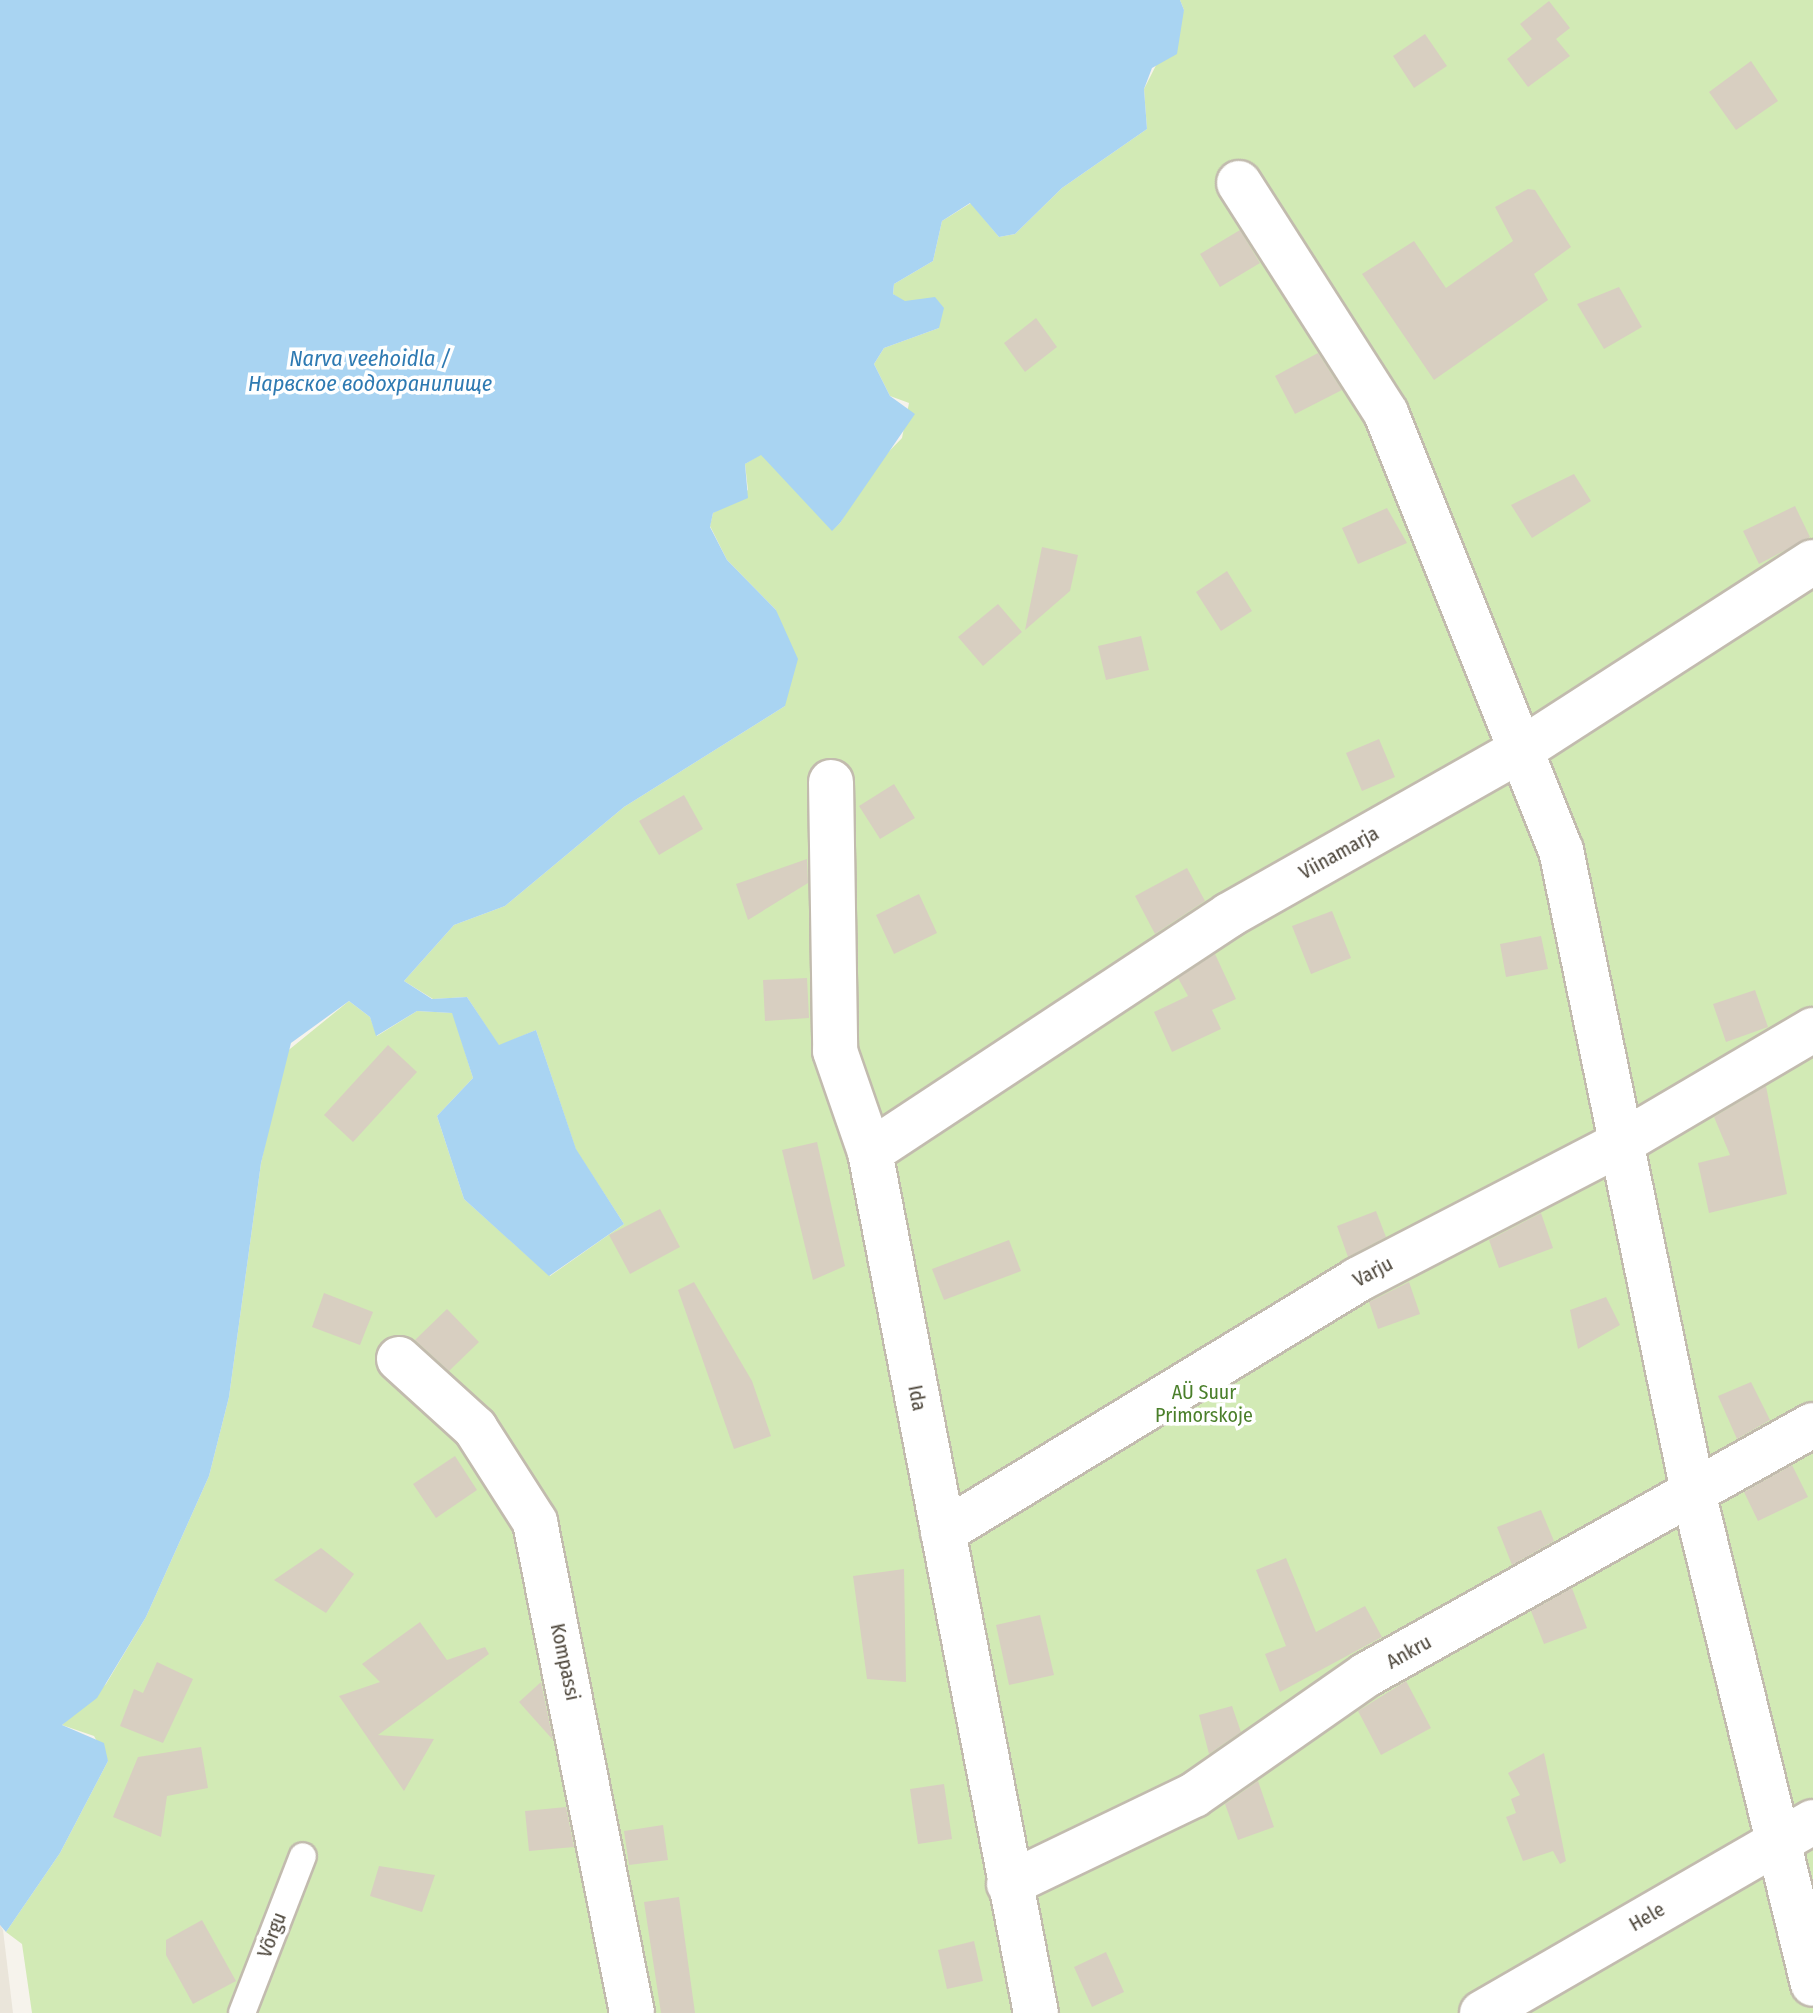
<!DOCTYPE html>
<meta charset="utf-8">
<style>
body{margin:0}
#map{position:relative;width:1813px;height:2013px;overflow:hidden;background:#f6f3ec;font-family:"Fira Sans Condensed",sans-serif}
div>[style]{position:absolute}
.residential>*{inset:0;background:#eae5da}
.green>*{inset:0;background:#d2eab5}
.water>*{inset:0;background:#a9d4f2}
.building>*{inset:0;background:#d8cfc1}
.roads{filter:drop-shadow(2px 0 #c2bbae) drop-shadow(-2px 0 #c2bbae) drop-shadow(0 2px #c2bbae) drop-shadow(0 -2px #c2bbae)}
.lane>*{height:26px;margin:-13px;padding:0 13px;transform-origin:13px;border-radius:13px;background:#fff}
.street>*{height:44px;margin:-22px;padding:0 22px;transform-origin:22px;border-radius:22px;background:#fff}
span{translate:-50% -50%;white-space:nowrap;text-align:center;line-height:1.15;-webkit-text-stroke:7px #fff;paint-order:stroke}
.street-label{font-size:20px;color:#4b4439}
.park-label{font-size:20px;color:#4a7f2a}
.water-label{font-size:22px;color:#2e7ab2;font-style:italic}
</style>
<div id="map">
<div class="residential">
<i style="clip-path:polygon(0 1925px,3px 1930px,13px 2013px,0 2013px)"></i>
</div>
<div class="green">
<i style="clip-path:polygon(1180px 0,1813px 0,1813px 2013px,32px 2013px,22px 1944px,6px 1932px,60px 1853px,108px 1761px,94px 1736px,62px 1725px,106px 1684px,146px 1617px,209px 1476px,229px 1397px,261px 1163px,285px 1053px,349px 1001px,370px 1017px,377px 1036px,417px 1011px,453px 1013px,473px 1078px,437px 1116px,464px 1199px,550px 1276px,624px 1224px,576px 1150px,536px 1030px,499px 1046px,467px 997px,433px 999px,404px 981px,454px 925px,505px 906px,624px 807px,785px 706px,776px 610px,727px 560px,710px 526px,713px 513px,748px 490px,745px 464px,761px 454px,832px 530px,840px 523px,872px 469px,902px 438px,909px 403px,890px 396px,874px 364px,884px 348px,939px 328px,893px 294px,894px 284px,933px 261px,942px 221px,971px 203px,999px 237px,1015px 234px,1062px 188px,1147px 129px,1144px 89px,1184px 10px)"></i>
</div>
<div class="water">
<i style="clip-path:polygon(0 0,1180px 0,1184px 10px,1177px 54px,1152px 68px,1144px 89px,1147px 129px,1062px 188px,1015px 234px,999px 237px,970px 203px,942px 221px,933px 261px,894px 284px,893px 294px,905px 301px,935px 297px,944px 308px,939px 328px,884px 348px,874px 364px,890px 396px,915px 414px,840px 523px,832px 531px,761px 455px,745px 464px,748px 498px,713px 513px,710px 527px,727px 560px,776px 610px,798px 659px,785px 706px,624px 807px,505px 906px,454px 925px,404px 981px,432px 999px,467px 997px,499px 1045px,536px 1030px,576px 1149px,624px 1224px,549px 1276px,464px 1199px,437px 1116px,473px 1078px,452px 1013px,417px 1011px,376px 1036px,370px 1017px,349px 1001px,291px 1043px,261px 1163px,229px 1397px,209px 1476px,146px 1617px,97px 1698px,62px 1725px,104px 1743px,108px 1761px,60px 1853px,6px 1932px,0 1925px)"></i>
</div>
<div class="building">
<i style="clip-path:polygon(1549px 1px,1570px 28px,1556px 39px,1570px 56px,1528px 87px,1507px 59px,1532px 39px,1520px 24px)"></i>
<i style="clip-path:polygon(1425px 34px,1447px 66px,1414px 88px,1393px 56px)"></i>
<i style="clip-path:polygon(1751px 61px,1778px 101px,1736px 130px,1709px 92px)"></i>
<i style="clip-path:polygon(1528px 189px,1535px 190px,1571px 247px,1534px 274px,1548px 300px,1434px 380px,1362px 274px,1414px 241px,1446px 288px,1513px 241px,1495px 207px)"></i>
<i style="clip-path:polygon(1240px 230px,1260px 263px,1220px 287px,1200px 254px)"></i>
<i style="clip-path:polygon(1619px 287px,1642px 327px,1604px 349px,1577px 304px)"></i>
<i style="clip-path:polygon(1036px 318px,1057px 347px,1025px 372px,1004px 343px)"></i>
<i style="clip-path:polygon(1318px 353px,1342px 390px,1295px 414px,1275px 376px)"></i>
<i style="clip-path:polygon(1574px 474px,1591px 501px,1532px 538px,1511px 505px)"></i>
<i style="clip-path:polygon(1795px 506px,1810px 537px,1759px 564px,1743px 531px)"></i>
<i style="clip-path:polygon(1387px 508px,1407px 543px,1358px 564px,1342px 528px)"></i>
<i style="clip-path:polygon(1042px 547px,1078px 555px,1070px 591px,1025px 630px)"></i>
<i style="clip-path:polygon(1227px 571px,1252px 611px,1221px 631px,1196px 592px)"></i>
<i style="clip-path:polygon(998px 604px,1022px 632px,983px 666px,958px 637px)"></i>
<i style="clip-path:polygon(1141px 636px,1149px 670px,1106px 680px,1098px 646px)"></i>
<i style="clip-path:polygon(1379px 739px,1395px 777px,1362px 791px,1346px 753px)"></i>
<i style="clip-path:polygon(894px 784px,915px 818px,880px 839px,859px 806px)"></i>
<i style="clip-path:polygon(684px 795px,703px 829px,659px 855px,639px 821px)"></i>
<i style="clip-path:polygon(807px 859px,808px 883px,748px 920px,736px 884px)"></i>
<i style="clip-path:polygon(1187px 868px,1205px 901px,1155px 934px,1135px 896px)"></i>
<i style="clip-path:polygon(919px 894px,937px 933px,894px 954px,876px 915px)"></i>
<i style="clip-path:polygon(1332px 911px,1351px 958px,1311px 974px,1292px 926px)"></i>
<i style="clip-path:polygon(1541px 936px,1548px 969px,1506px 977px,1500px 944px)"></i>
<i style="clip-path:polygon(1215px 954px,1236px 999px,1212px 1010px,1221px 1029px,1172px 1052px,1154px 1012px,1188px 996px,1178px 978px)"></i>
<i style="clip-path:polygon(807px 978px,809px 1018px,765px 1021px,763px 980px)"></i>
<i style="clip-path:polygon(1755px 990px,1768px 1027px,1726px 1042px,1713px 1004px)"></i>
<i style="clip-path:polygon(388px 1045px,417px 1072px,353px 1142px,324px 1115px)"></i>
<i style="clip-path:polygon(1766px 1086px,1787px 1194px,1709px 1213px,1698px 1163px,1730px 1155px,1714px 1117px)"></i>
<i style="clip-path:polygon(817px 1142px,845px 1266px,813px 1280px,782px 1150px)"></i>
<i style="clip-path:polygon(660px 1209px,680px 1247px,630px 1274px,609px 1235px)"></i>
<i style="clip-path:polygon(1376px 1211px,1386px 1237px,1348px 1257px,1337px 1226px)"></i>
<i style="clip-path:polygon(1541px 1213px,1553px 1248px,1499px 1268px,1489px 1240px)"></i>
<i style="clip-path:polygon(1009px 1240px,1021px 1271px,944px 1300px,932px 1269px)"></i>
<i style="clip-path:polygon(694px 1282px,752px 1381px,771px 1436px,734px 1449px,678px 1290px)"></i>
<i style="clip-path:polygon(1409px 1282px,1420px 1314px,1378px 1329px,1369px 1302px)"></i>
<i style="clip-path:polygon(324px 1293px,373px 1312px,360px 1345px,312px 1327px)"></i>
<i style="clip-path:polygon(1606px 1297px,1620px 1325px,1578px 1349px,1570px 1310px)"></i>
<i style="clip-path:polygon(447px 1309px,479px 1342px,449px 1371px,415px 1340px)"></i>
<i style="clip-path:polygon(1751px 1382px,1770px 1420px,1737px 1439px,1718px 1396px)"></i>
<i style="clip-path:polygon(455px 1456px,477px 1490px,436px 1518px,413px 1484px)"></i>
<i style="clip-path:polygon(1792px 1465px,1808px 1497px,1758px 1521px,1744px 1492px)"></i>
<i style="clip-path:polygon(1541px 1510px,1554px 1541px,1512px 1565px,1497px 1527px)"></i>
<i style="clip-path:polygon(321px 1548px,354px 1574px,326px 1613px,274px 1580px)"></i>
<i style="clip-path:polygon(1286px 1558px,1316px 1632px,1365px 1606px,1382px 1637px,1280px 1692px,1265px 1654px,1286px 1646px,1256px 1570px)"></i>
<i style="clip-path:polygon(904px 1569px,906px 1682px,867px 1679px,853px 1576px)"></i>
<i style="clip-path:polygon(1572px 1588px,1587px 1628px,1544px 1644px,1531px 1611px)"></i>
<i style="clip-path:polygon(1040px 1615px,1054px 1675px,1009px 1685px,996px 1625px)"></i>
<i style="clip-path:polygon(420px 1622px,447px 1660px,485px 1647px,489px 1654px,378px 1735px,434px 1739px,404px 1791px,339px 1696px,380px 1682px,362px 1664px)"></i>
<i style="clip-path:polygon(157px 1662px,193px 1679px,163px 1743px,120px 1726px,134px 1689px,143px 1693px)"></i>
<i style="clip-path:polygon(1406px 1681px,1431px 1728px,1381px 1755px,1358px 1711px)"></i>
<i style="clip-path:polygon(541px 1682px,553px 1740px,519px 1702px)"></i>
<i style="clip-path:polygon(1232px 1706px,1241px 1732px,1209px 1754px,1199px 1715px)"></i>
<i style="clip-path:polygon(201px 1747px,208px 1788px,167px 1796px,161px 1837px,113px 1817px,138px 1757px)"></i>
<i style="clip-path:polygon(1544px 1753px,1566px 1861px,1560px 1864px,1553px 1851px,1523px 1861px,1506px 1817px,1516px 1813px,1511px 1799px,1520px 1795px,1508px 1773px)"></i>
<i style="clip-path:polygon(1258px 1781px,1274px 1827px,1238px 1840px,1225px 1804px)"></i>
<i style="clip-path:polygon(944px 1784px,952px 1839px,918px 1844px,910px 1789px)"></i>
<i style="clip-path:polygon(566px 1807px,574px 1847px,529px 1851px,525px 1811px)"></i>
<i style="clip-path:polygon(663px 1825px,668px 1860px,629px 1865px,624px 1831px)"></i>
<i style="clip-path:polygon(379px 1866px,435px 1875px,422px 1912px,370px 1896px)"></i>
<i style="clip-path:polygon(679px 1897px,695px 2013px,661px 2013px,644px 1902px)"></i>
<i style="clip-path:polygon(202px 1920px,236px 1981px,193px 2004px,166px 1955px,166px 1940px)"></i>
<i style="clip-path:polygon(974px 1941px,983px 1981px,947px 1989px,938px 1950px)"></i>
<i style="clip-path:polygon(1106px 1952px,1124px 1992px,1092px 2007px,1074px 1967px)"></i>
</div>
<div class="roads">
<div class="lane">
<i style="left:242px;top:2013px;width:168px;rotate:-68.8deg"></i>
</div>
<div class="street">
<i style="left:1239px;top:183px;width:273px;rotate:57.4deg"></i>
<i style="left:1386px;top:413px;width:471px;rotate:68.2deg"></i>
<i style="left:1561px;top:850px;width:660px;rotate:78.37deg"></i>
<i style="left:1694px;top:1496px;width:502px;rotate:76.3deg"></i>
<i style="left:831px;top:782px;width:269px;rotate:89.1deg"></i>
<i style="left:835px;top:1051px;width:107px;rotate:70.9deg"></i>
<i style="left:870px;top:1152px;width:877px;rotate:79.09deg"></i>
<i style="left:870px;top:1152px;width:430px;rotate:-33.4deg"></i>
<i style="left:1229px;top:915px;width:335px;rotate:-29.5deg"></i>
<i style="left:1521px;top:750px;width:347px;rotate:-32.8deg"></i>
<i style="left:399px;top:1359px;width:103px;rotate:42.2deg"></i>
<i style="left:475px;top:1428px;width:112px;rotate:57.4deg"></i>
<i style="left:535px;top:1522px;width:500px;rotate:78.82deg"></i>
<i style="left:943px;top:1532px;width:485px;rotate:-31.3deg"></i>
<i style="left:1357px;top:1280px;width:297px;rotate:-27.4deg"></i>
<i style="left:1621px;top:1143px;width:223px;rotate:-30.5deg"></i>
<i style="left:1009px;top:1884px;width:205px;rotate:-25.7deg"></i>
<i style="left:1194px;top:1795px;width:210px;rotate:-34.9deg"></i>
<i style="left:1366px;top:1675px;width:512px;rotate:-29.22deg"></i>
<i style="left:1482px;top:2013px;width:382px;rotate:-30deg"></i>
</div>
</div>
<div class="street-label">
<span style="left:1339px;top:853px;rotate:-29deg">Viinamarja</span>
<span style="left:1373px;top:1272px;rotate:-28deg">Varju</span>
<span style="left:917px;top:1398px;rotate:79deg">Ida</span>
<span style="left:1409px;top:1652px;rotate:-29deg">Ankru</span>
<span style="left:565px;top:1662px;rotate:78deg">Kompassi</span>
<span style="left:1647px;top:1917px;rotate:-30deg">Hele</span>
<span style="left:272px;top:1935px;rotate:-69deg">Võrgu</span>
</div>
<div class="park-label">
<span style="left:1204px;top:1404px">AÜ Suur<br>Primorskoje</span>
</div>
<div class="water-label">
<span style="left:370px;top:371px">Narva veehoidla /<br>Нарвское водохранилище</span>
</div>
</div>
